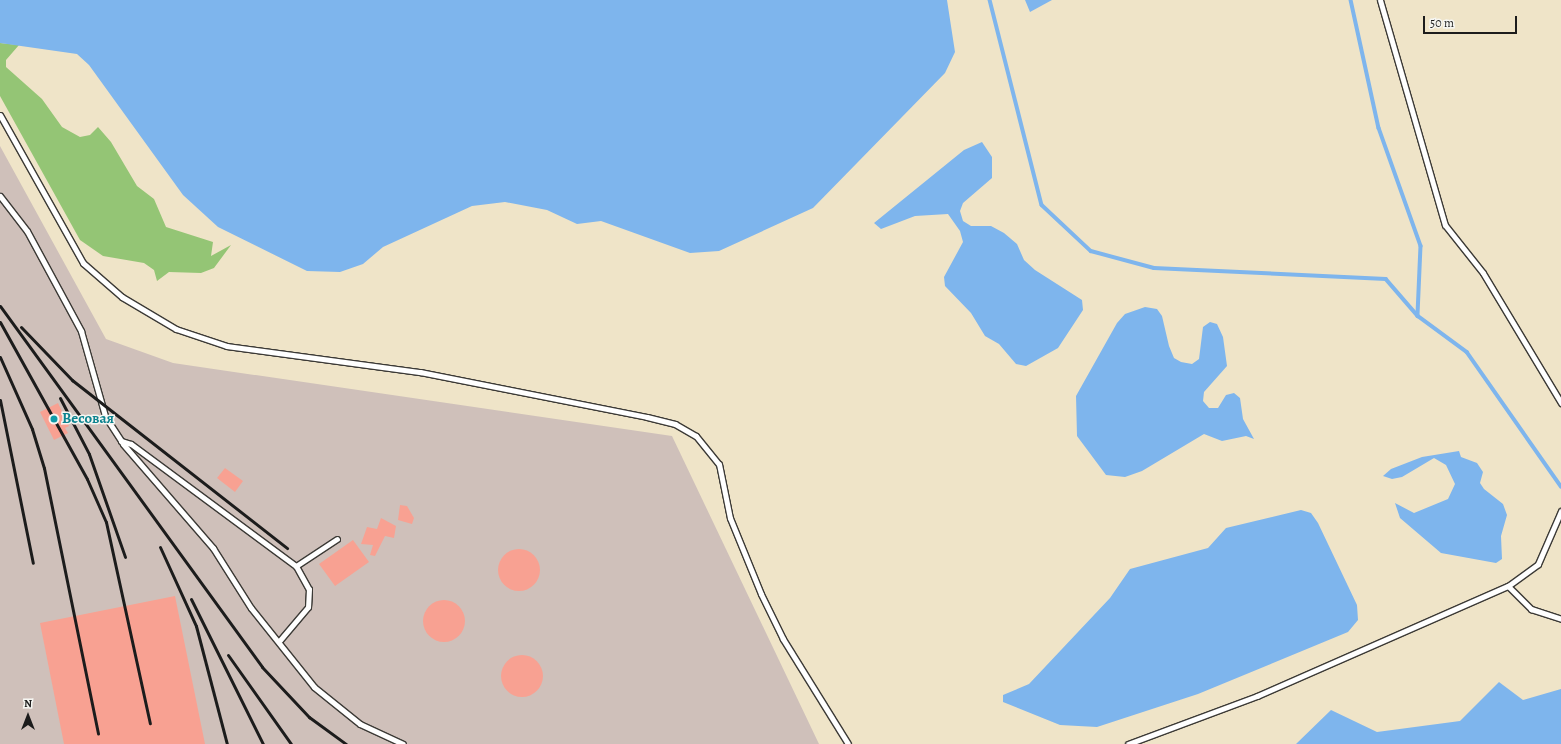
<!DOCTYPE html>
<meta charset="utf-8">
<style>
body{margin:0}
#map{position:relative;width:1561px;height:744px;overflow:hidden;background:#efe4c8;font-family:Alegreya,serif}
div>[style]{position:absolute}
.industrial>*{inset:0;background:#cfc0ba}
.green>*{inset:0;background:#94c575}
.water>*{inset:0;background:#7eb5ed}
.stream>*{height:3.5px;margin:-1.75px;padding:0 1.75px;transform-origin:1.75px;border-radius:1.75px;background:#7eb5ed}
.building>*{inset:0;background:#f8a192}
.round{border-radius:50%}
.roads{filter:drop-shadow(1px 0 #3c3a36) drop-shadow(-1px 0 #3c3a36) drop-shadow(0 1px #3c3a36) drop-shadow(0 -1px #3c3a36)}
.service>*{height:5px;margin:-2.5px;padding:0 2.5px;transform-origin:2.5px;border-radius:2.5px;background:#fff}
.rail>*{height:3px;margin:-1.5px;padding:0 1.5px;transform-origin:1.5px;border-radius:1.5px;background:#1c1c1c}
.dots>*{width:11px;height:11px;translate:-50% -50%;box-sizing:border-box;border:2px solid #f6f6f2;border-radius:50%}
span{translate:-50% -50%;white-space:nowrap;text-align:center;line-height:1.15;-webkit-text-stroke:3px #f6f6f2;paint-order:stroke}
.culture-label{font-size:15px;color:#0d838f;font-weight:700}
.left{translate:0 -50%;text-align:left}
.north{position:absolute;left:8px;top:696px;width:40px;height:40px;-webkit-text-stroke:3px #f6f6f2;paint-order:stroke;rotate:0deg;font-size:11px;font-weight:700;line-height:16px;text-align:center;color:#1c1c1c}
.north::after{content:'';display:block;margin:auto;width:14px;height:18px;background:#1c1c1c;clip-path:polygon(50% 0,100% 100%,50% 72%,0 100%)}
.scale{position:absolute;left:1423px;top:16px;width:94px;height:18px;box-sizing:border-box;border:2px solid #1c1c1c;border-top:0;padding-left:5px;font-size:12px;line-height:14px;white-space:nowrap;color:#1c1c1c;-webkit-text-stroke:3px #f6f6f2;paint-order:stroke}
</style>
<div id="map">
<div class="industrial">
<i style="clip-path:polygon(0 146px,106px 339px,173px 363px,672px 436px,819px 744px,0 744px)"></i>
</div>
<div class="green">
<i style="clip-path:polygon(0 43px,19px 45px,6px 60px,6px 67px,42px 99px,62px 127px,80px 137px,90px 135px,98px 127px,111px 142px,137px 186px,154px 199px,166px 227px,213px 242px,211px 256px,231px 245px,214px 268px,201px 273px,169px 272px,157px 281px,154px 270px,144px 263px,103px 256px,80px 240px,0 96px)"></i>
</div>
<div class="water">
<i style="clip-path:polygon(0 0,947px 0,955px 52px,945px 73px,813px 208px,719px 251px,690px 253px,601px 221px,577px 224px,547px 210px,505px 202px,472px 206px,383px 247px,363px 264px,340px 272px,307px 271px,218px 227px,183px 195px,89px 65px,77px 54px,0 43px)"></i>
<i style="clip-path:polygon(1025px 0,1052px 0,1030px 12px)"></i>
<i style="clip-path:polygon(982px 142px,992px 157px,992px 178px,963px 203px,960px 211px,963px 221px,971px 226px,991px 226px,1004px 233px,1017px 244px,1024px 260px,1035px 270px,1082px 300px,1083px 310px,1058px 348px,1026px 366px,1016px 364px,999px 344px,985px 336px,971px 313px,945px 286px,944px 277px,963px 242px,960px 231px,948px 214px,915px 216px,881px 229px,874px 223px,964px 150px)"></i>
<i style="clip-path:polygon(1145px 307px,1157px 309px,1162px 316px,1169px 346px,1174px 358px,1181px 362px,1192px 364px,1199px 359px,1203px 327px,1210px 322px,1217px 324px,1223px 337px,1227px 366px,1204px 392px,1203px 401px,1209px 408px,1218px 408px,1226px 395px,1234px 393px,1240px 398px,1243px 419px,1254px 439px,1246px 436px,1222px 441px,1204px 434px,1142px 471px,1125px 477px,1106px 475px,1077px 436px,1076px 396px,1117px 323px,1125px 314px)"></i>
<i style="clip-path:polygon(1459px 451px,1461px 457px,1477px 463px,1483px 472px,1480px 483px,1484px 489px,1503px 504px,1507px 515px,1501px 536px,1502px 559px,1496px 563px,1441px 553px,1400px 518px,1395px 503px,1414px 513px,1448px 499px,1455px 484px,1446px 465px,1434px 458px,1402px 477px,1392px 479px,1383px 476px,1391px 469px,1422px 457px)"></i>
<i style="clip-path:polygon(1301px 510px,1311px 513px,1318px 523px,1357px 605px,1358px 620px,1348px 632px,1198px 694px,1097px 727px,1060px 725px,1003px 702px,1003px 695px,1029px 684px,1110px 598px,1130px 569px,1208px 548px,1226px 528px)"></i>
<i style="clip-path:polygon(1499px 682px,1523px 700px,1561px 689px,1561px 744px,1296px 744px,1331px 710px,1377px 732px,1460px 721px)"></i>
</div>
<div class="stream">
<i style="left:990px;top:0;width:211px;rotate:75.8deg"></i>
<i style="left:1042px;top:205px;width:67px;rotate:43.2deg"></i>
<i style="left:1091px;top:251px;width:65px;rotate:15.1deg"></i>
<i style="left:1154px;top:268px;width:232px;rotate:2.7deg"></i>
<i style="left:1386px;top:279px;width:49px;rotate:49.1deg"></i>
<i style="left:1418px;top:316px;width:61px;rotate:36.3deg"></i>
<i style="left:1467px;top:352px;width:164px;rotate:55deg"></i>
<i style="left:1351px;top:0;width:131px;rotate:77.7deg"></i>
<i style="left:1379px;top:128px;width:125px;rotate:70.4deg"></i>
<i style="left:1421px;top:246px;width:70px;rotate:92.5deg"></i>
</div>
<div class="building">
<i style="clip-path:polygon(58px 403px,69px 426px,65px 428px,68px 433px,54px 440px,40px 412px)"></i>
<i style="clip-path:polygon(225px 468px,243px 481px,235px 492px,217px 478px)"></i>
<i style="clip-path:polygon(400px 505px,407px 506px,414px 518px,412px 524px,398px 520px)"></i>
<i style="clip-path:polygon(381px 518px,396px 526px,394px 538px,385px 536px,375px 556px,370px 555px,373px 545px,361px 544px,367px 527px,377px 529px)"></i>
<i style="clip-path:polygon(353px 540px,369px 562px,335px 586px,319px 564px)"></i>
<i class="round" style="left:498px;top:549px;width:42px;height:42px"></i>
<i style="clip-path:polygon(175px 596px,205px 744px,64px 744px,40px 623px)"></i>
<i class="round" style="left:423px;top:600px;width:42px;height:42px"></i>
<i class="round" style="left:501px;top:655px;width:42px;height:42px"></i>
</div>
<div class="roads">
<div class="service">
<i style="left:1380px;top:0;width:234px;rotate:73.9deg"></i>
<i style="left:1445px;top:225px;width:61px;rotate:51.6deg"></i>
<i style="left:1483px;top:273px;width:152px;rotate:59deg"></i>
<i style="left:0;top:115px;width:170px;rotate:60.7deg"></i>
<i style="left:83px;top:263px;width:52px;rotate:41.1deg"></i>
<i style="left:122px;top:297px;width:63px;rotate:30.7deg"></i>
<i style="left:176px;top:329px;width:54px;rotate:18.4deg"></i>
<i style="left:227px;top:346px;width:195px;rotate:7.7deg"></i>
<i style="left:420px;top:372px;width:231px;rotate:11.2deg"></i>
<i style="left:647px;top:417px;width:29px;rotate:14deg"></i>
<i style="left:675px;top:424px;width:24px;rotate:30deg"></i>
<i style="left:696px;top:436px;width:36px;rotate:51deg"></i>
<i style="left:719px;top:464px;width:55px;rotate:78.5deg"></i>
<i style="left:730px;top:518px;width:82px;rotate:67.8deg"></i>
<i style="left:761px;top:594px;width:50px;rotate:63.9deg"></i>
<i style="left:783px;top:639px;width:123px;rotate:58.2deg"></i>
<i style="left:0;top:196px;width:44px;rotate:52.4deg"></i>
<i style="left:27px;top:231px;width:114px;rotate:61.6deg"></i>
<i style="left:81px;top:331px;width:88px;rotate:74.2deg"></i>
<i style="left:105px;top:416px;width:33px;rotate:57deg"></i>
<i style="left:123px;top:444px;width:138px;rotate:49.1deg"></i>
<i style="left:213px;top:548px;width:71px;rotate:57.7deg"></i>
<i style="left:251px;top:608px;width:101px;rotate:51.4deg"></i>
<i style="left:314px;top:687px;width:59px;rotate:38.8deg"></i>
<i style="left:360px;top:724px;width:47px;rotate:24.9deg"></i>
<i style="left:121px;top:441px;width:10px;rotate:17deg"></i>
<i style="left:131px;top:444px;width:205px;rotate:36.5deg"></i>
<i style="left:296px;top:566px;width:26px;rotate:61deg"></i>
<i style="left:309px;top:589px;width:18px;rotate:93deg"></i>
<i style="left:308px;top:607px;width:43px;rotate:130.3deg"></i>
<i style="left:296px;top:566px;width:49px;rotate:-33.4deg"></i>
<i style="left:1508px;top:586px;width:33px;rotate:45deg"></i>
<i style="left:1531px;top:609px;width:32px;rotate:18deg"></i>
<i style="left:1128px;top:744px;width:138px;rotate:-20.4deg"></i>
<i style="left:1257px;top:696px;width:274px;rotate:-23.7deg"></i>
<i style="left:1508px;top:586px;width:37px;rotate:-36deg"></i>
<i style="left:1538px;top:564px;width:58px;rotate:-66.5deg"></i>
</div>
</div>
<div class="rail">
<i style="left:0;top:306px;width:446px;rotate:54deg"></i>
<i style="left:262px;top:667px;width:69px;rotate:46.8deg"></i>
<i style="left:309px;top:717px;width:46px;rotate:36.1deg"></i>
<i style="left:0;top:322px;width:179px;rotate:61deg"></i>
<i style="left:87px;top:479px;width:47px;rotate:66.2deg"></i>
<i style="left:106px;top:522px;width:206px;rotate:77.7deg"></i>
<i style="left:21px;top:327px;width:74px;rotate:46.1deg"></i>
<i style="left:72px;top:380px;width:273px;rotate:38deg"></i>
<i style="left:0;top:357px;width:79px;rotate:66deg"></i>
<i style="left:32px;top:429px;width:41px;rotate:72.9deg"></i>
<i style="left:44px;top:468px;width:271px;rotate:78.5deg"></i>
<i style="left:60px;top:398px;width:63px;rotate:62.6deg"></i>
<i style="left:89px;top:454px;width:109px;rotate:70.7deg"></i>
<i style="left:0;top:400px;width:166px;rotate:78.6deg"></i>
<i style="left:160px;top:547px;width:87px;rotate:65.5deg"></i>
<i style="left:196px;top:626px;width:122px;rotate:75.3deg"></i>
<i style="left:191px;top:599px;width:162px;rotate:63.6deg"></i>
<i style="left:228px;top:655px;width:109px;rotate:54.7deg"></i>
</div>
<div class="dots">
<i style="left:54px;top:419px;background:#0f9aa8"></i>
</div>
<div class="culture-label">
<span class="left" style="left:62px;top:419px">Весовая</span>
</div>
<div class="north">N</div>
<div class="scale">50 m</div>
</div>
